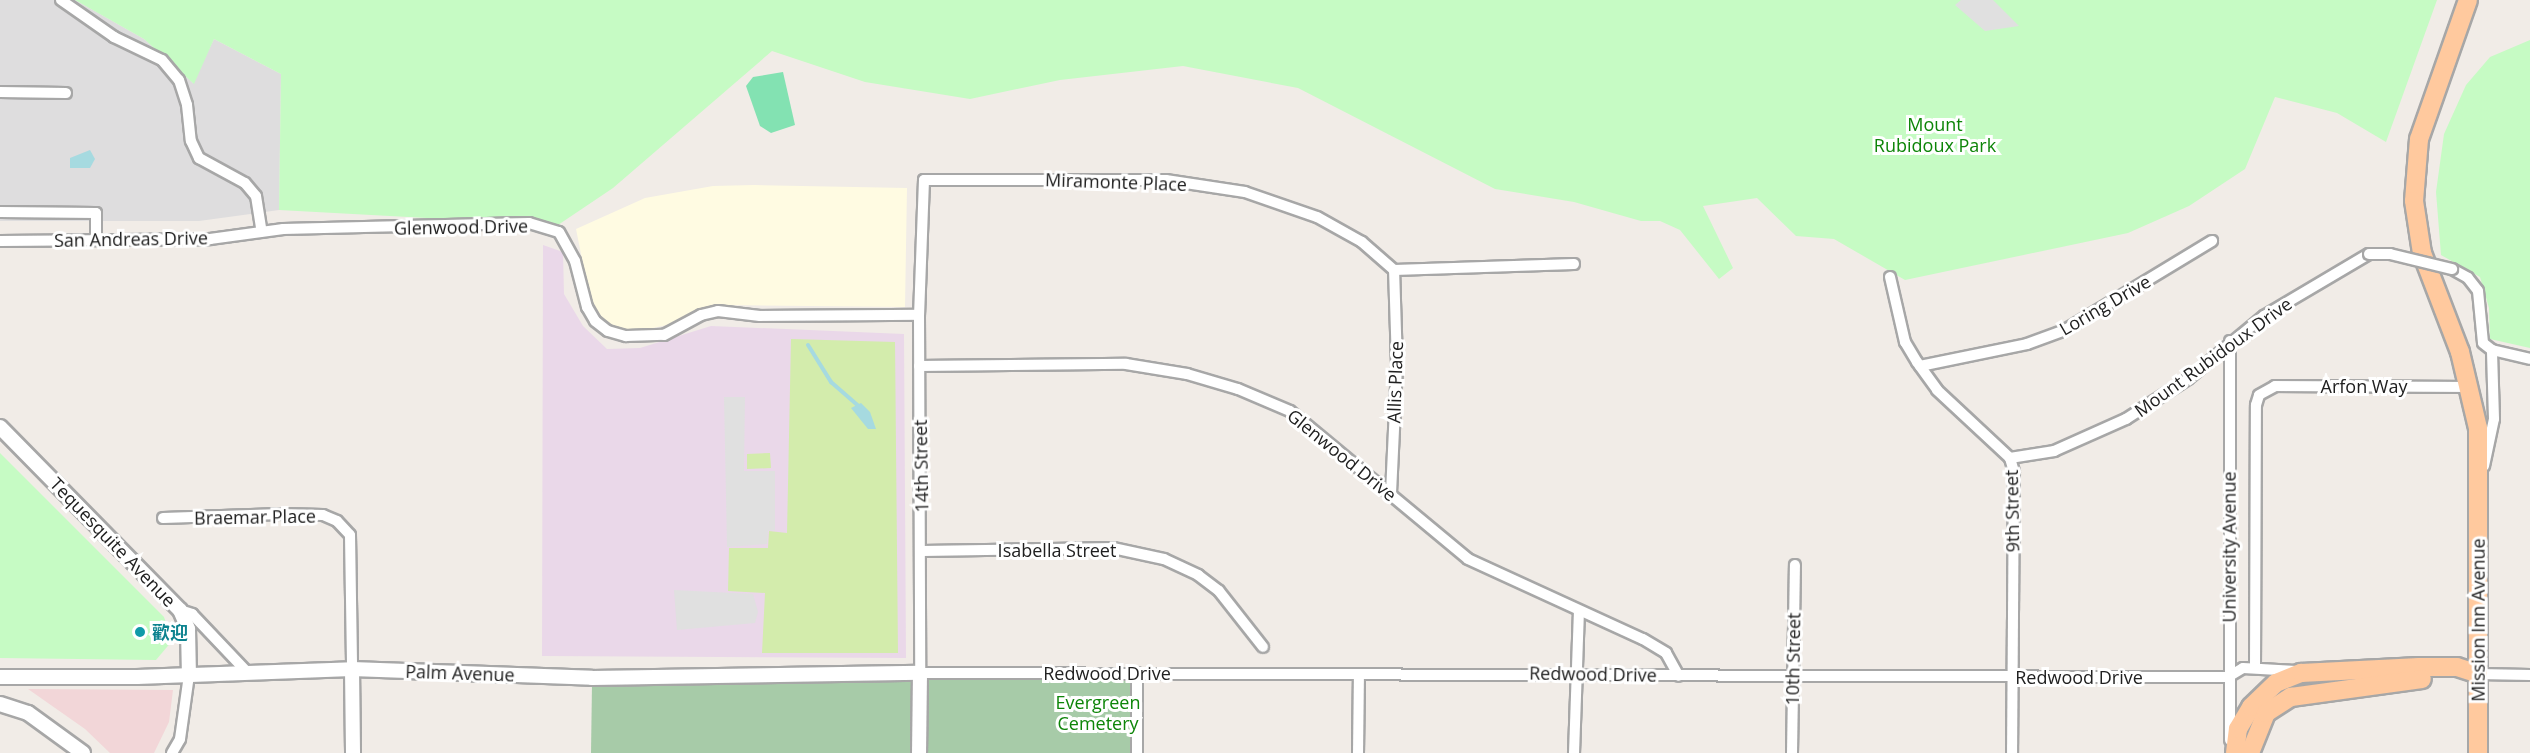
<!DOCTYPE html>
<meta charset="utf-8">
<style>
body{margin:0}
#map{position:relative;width:2530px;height:753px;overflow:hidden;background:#f1ece7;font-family:"Open Sans","Noto Sans SC",sans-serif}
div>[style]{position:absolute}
.residential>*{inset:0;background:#deddde}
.commercial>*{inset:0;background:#f2d6d8}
.industrial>*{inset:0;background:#ead8e9}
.education>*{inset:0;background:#fffbe2}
.grass>*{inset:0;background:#d3ecac}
.cemetery>*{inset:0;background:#a7cba8}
.park>*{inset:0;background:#c6fbc4}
.pitch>*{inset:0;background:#83e2b2}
.parking>*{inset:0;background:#e0e0e0}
.water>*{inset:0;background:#a6dae0}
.stream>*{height:4px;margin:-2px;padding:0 2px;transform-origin:2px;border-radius:2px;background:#a6dae0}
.roads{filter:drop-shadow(2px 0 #a7a7a7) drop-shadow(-2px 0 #a7a7a7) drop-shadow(0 2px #a7a7a7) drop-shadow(0 -2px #a7a7a7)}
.minor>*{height:10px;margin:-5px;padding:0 5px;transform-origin:5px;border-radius:5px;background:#fff}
.tertiary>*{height:14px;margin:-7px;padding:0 7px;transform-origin:7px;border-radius:7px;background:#fff}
.primary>*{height:18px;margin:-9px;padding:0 9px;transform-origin:9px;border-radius:9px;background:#ffc99e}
.bridges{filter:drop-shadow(2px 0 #a7a7a7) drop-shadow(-2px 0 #a7a7a7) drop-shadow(0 2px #a7a7a7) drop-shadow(0 -2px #a7a7a7)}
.minor-bridge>*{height:10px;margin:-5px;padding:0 5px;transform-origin:5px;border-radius:5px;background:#fff}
.dots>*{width:16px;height:16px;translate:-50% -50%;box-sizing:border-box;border:3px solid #fff;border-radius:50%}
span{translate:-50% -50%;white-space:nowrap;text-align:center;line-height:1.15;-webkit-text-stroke:6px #fff;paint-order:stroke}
.park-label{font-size:18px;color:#0d8508}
.street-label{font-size:18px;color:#202020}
.culture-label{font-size:18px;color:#0d838f;font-weight:700}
.left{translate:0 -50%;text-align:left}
</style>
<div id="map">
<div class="residential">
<i style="clip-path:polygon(0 0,75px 0,144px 39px,193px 83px,214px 39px,281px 74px,279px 210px,199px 221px,0 221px)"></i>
</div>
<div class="commercial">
<i style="clip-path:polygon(28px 689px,173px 690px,169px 722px,154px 753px,110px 753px,85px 729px)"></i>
</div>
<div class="industrial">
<i style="clip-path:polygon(543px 245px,563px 252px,564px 294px,583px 326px,607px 349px,640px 348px,711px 326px,904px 334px,906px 658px,542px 656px)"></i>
</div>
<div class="education">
<i style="clip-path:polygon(754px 185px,907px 188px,905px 307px,723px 305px,698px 309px,672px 324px,638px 331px,619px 329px,604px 322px,591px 304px,576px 229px,645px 198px,713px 186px)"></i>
</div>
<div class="grass">
<i style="clip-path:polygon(791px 339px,895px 342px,898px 653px,762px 653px,765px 593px,728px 591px,729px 548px,768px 548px,769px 531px,787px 533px)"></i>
<i style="clip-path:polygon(770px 453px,771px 468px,747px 469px,747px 454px)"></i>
</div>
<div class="cemetery">
<i style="clip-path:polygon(1144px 673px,1143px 753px,591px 753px,592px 684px,863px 675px)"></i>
</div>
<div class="park">
<i style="clip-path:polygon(75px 0,2437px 0,2386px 142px,2337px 113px,2275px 97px,2245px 169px,2189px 206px,2128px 233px,1905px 280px,1834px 239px,1796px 236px,1757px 198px,1703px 206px,1733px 268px,1719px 279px,1680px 230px,1660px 221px,1641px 221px,1574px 202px,1495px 189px,1298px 88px,1183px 66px,1060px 80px,970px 99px,865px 82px,772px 51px,613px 188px,558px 225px,279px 210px,281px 74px,214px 39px,194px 84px,144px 39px)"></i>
<i style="clip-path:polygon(2530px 40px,2530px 348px,2490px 339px,2489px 308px,2480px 277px,2441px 255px,2436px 192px,2444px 134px,2466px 85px,2490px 57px)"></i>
<i style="clip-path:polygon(0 453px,164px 617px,172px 641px,156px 660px,0 658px)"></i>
</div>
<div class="pitch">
<i style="clip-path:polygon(783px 72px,795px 125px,771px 133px,760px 126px,746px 86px,753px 77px)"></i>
</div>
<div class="parking">
<i style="clip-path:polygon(1961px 0,1993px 0,2019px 26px,1985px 31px,1955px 5px)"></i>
<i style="clip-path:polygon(724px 397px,745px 397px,744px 471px,775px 471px,775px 530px,768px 531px,767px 544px,727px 547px)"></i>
<i style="clip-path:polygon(674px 590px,753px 594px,758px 612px,755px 623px,677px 630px)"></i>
</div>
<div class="water">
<i style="clip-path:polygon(90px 150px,95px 159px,90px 168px,70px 168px,70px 158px)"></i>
<i style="clip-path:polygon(861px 403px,870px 412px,876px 429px,868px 429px,851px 408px)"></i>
</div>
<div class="stream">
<i style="left:808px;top:345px;width:44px;rotate:58.1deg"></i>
<i style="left:831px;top:382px;width:38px;rotate:41deg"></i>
</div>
<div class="roads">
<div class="minor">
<i style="left:61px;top:0;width:65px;rotate:34.9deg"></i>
<i style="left:114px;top:37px;width:53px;rotate:25.6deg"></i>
<i style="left:162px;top:60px;width:26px;rotate:50deg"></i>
<i style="left:179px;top:80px;width:26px;rotate:72deg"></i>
<i style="left:187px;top:105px;width:36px;rotate:84deg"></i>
<i style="left:191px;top:141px;width:19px;rotate:65deg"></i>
<i style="left:199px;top:158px;width:52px;rotate:28.5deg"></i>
<i style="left:245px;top:183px;width:17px;rotate:50deg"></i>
<i style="left:256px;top:196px;width:36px;rotate:81deg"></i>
<i style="left:0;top:92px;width:66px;rotate:0.9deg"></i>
<i style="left:0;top:212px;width:96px;rotate:0.6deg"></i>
<i style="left:96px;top:213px;width:27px;rotate:90deg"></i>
<i style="left:0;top:241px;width:210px;rotate:-0.5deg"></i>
<i style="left:210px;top:239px;width:74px;rotate:-7.8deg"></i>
<i style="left:283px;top:229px;width:246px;rotate:-1.4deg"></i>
<i style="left:529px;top:223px;width:31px;rotate:17deg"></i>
<i style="left:559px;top:232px;width:33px;rotate:61deg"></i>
<i style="left:575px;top:261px;width:48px;rotate:75.4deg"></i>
<i style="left:587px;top:307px;width:16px;rotate:60deg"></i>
<i style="left:595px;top:321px;width:16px;rotate:38deg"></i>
<i style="left:608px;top:331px;width:19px;rotate:16deg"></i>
<i style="left:626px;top:336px;width:38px;rotate:-2deg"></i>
<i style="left:664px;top:335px;width:42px;rotate:-28.4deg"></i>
<i style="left:701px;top:315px;width:17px;rotate:-13deg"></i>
<i style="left:718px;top:311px;width:42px;rotate:6.8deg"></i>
<i style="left:760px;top:316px;width:159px;rotate:-0.4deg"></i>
<i style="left:1574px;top:264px;width:180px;rotate:178.1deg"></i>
<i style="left:1394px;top:270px;width:43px;rotate:-138.8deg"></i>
<i style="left:1362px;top:242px;width:51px;rotate:-150.9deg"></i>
<i style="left:1317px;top:217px;width:76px;rotate:-160.9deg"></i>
<i style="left:1245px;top:192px;width:80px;rotate:-171.4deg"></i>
<i style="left:1166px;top:180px;width:242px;rotate:180deg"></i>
<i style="left:924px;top:180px;width:135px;rotate:92.1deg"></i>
<i style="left:919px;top:315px;width:358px;rotate:89.8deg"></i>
<i style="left:920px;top:673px;width:1308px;rotate:0.18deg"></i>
<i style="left:2228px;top:677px;width:17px;rotate:-31deg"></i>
<i style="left:2243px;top:668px;width:53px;rotate:3.2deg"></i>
<i style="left:2452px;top:269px;width:18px;rotate:29deg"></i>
<i style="left:2468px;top:278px;width:16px;rotate:52deg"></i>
<i style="left:2478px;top:291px;width:52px;rotate:84.5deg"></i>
<i style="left:2483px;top:343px;width:11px;rotate:38deg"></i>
<i style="left:2492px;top:350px;width:39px;rotate:13deg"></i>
<i style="left:1890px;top:277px;width:67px;rotate:77deg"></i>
<i style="left:1905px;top:342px;width:23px;rotate:59deg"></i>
<i style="left:1917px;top:362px;width:34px;rotate:54deg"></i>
<i style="left:1937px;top:390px;width:100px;rotate:43deg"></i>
<i style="left:2010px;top:458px;width:15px;rotate:74deg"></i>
<i style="left:2014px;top:472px;width:281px;rotate:90.4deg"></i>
<i style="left:919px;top:366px;width:207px;rotate:-0.6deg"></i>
<i style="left:1126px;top:364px;width:62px;rotate:9.3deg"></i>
<i style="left:1187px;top:374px;width:53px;rotate:16.4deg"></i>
<i style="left:1238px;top:389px;width:56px;rotate:22.9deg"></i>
<i style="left:1290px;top:411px;width:231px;rotate:39.7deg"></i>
<i style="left:1468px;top:559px;width:192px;rotate:24.6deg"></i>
<i style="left:1643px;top:639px;width:27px;rotate:31deg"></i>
<i style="left:1666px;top:653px;width:26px;rotate:61deg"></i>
<i style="left:1920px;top:366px;width:109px;rotate:-11.6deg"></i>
<i style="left:2027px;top:344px;width:40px;rotate:-20.2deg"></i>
<i style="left:2065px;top:330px;width:172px;rotate:-31.2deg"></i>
<i style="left:2010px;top:458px;width:45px;rotate:-9deg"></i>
<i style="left:2054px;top:451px;width:79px;rotate:-24deg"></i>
<i style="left:2126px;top:419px;width:74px;rotate:-32.8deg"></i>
<i style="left:2188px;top:379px;width:99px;rotate:-39.7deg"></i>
<i style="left:2264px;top:316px;width:122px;rotate:-30.6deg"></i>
<i style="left:2484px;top:466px;width:48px;rotate:-78deg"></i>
<i style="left:2494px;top:419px;width:69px;rotate:-91.7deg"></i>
<i style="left:1391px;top:493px;width:129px;rotate:-87.3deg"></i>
<i style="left:1397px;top:364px;width:94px;rotate:-91.8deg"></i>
<i style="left:163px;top:518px;width:117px;rotate:-2deg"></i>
<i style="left:280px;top:514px;width:43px;rotate:1.3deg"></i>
<i style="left:323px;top:515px;width:15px;rotate:23deg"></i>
<i style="left:337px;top:521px;width:19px;rotate:47deg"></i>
<i style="left:350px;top:535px;width:134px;rotate:89.1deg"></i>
<i style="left:922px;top:551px;width:191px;rotate:-0.9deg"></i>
<i style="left:1113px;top:548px;width:52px;rotate:12.2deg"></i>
<i style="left:1164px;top:559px;width:38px;rotate:25deg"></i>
<i style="left:1198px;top:575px;width:26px;rotate:37deg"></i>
<i style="left:1219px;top:591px;width:71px;rotate:51.8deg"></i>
<i style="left:180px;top:610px;width:13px;rotate:18deg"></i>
<i style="left:192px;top:614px;width:81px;rotate:46.5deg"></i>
<i style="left:2255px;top:668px;width:263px;rotate:-89.8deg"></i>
<i style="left:2256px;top:405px;width:10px;rotate:-73deg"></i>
<i style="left:2259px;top:395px;width:18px;rotate:-29deg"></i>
<i style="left:2275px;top:386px;width:195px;rotate:0.3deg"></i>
<i style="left:2478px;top:674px;width:52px;rotate:1.1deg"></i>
<i style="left:2230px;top:740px;width:399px;rotate:-90deg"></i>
<i style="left:172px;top:753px;width:16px;rotate:-60deg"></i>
<i style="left:180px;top:739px;width:65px;rotate:-82deg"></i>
<i style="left:1137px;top:753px;width:80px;rotate:-90deg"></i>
<i style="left:1358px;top:753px;width:78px;rotate:-89.3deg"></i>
<i style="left:1574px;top:753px;width:140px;rotate:-88deg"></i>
<i style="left:1792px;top:753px;width:188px;rotate:-89.1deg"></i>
</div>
<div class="tertiary">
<i style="left:0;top:427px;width:257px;rotate:45.5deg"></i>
<i style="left:180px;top:610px;width:21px;rotate:67deg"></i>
<i style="left:188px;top:629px;width:46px;rotate:88.8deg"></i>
<i style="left:352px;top:669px;width:84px;rotate:89.3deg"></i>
<i style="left:0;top:677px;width:137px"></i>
<i style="left:137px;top:677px;width:215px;rotate:-2.1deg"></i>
<i style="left:352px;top:669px;width:240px;rotate:2.1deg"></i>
<i style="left:592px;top:678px;width:328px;rotate:-0.9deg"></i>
<i style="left:920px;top:673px;width:80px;rotate:90.7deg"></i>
<i style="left:0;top:704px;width:29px;rotate:18deg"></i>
<i style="left:28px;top:713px;width:68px;rotate:36deg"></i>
</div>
<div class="primary">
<i style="left:2468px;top:0;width:147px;rotate:109.4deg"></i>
<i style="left:2419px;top:139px;width:62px;rotate:94.6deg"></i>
<i style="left:2414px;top:201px;width:53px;rotate:81.3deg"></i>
<i style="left:2422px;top:253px;width:106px;rotate:69deg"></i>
<i style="left:2460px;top:352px;width:78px;rotate:76.7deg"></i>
<i style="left:2478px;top:428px;width:325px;rotate:90deg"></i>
<i style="left:2235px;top:753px;width:24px;rotate:-83deg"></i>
<i style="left:2238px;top:729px;width:26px;rotate:-59deg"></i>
<i style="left:2251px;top:707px;width:35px;rotate:-44deg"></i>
<i style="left:2276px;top:683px;width:27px;rotate:-22deg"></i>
<i style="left:2301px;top:673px;width:118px;rotate:-2.9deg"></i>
<i style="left:2419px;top:667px;width:38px"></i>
<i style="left:2457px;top:667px;width:22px;rotate:18deg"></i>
<i style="left:2250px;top:753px;width:43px;rotate:-68.2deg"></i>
<i style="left:2266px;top:713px;width:30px;rotate:-33deg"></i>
<i style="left:2291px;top:697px;width:132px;rotate:-7.8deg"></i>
</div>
</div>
<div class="bridges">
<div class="minor-bridge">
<i style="left:2369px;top:254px;width:21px"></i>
<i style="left:2390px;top:254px;width:64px;rotate:13.6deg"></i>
</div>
</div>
<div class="dots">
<i style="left:140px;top:632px;background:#0f9aa8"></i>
</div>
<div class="park-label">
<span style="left:1935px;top:135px">Mount<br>Rubidoux Park</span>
<span style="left:1098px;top:713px">Evergreen<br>Cemetery</span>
</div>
<div class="street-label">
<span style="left:1116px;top:182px;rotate:2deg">Miramonte Place</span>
<span style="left:461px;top:227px;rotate:-1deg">Glenwood Drive</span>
<span style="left:131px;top:239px;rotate:-1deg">San Andreas Drive</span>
<span style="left:2105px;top:305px;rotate:-30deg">Loring Drive</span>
<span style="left:2213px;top:357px;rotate:-36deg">Mount Rubidoux Drive</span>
<span style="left:1395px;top:382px;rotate:-88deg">Allis Place</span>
<span style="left:2364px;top:386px">Arfon Way</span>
<span style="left:1342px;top:455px;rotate:39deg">Glenwood Drive</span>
<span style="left:921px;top:466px;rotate:-91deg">14th Street</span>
<span style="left:2012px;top:511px;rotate:-91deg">9th Street</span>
<span style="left:255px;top:517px;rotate:-1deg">Braemar Place</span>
<span style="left:113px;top:542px;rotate:46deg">Tequesquite Avenue</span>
<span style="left:2229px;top:547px;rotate:-90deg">University Avenue</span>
<span style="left:1057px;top:550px">Isabella Street</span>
<span style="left:2478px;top:620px;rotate:-90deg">Mission Inn Avenue</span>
<span style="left:1793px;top:659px;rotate:-89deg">10th Street</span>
<span style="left:460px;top:673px;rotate:2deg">Palm Avenue</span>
<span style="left:1107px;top:673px">Redwood Drive</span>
<span style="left:1593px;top:674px;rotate:1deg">Redwood Drive</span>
<span style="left:2079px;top:677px">Redwood Drive</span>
</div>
<div class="culture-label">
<span class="left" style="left:152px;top:632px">歡迎</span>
</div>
</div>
